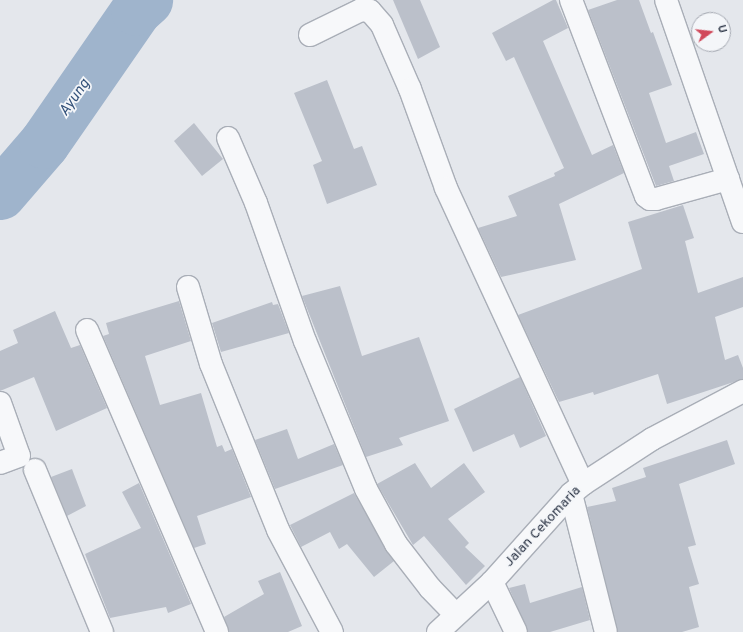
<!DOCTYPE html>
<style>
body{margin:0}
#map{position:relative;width:743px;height:632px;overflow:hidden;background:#e4e7ec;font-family:Overpass,sans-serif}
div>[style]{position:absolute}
.river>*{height:51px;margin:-25.5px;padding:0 25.5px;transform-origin:25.5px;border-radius:25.5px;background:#9fb4cc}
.building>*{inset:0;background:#bbc0ca}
.roads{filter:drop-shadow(1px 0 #a9aeb7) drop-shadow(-1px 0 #a9aeb7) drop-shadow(0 1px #a9aeb7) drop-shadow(0 -1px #a9aeb7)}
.minor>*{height:22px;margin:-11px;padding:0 11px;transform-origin:11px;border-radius:11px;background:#f7f8fa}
.tertiary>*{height:22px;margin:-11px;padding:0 11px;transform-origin:11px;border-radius:11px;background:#f7f8fa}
span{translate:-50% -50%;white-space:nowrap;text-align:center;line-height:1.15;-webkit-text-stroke:3.5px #f4f6f9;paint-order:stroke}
.street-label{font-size:14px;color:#2b3445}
.water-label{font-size:15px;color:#34527a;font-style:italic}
.north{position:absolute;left:691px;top:12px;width:40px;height:40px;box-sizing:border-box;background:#f4f6f9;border:1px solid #a4a8b1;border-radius:50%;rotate:75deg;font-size:11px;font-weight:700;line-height:16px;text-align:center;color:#2b3445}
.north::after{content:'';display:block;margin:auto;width:14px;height:18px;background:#d1495b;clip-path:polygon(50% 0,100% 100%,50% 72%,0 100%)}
</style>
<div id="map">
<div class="river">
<i style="left:0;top:194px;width:67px;rotate:-49.2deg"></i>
<i style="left:44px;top:143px;width:162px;rotate:-55.3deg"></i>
<i style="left:136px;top:10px;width:15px;rotate:-42deg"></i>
</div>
<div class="building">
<i style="clip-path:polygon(393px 0,420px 0,440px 47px,418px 59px)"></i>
<i style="clip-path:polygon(553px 0,556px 0,568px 28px,543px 41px,592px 155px,613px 145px,624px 173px,559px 204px,576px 260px,501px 277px,478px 228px,517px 216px,508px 196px,555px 176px,554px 173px,564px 168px,514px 57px,506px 61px,492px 33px)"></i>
<i style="clip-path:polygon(617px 0,639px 0,651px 33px,653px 32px,672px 85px,649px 93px,666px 143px,696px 132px,704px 154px,669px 166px,674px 181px,656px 186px,588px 10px)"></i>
<i style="clip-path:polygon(327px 80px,354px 149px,362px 146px,377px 185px,327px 204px,313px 165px,322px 161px,294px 93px)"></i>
<i style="clip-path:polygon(194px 123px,223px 159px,202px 176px,174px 141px)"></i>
<i style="clip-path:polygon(683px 205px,694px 238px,685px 241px,698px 293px,743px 277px,743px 307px,715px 317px,725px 360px,738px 355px,743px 368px,743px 379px,667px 404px,658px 374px,594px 395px,593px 392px,559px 402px,518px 315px,642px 269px,628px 222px)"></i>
<i style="clip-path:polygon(340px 286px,362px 356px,419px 337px,449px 421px,399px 438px,403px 445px,366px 457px,302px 296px)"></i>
<i style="clip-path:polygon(179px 301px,191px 341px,145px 356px,160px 405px,201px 393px,217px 447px,222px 445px,225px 452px,232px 449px,251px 497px,197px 516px,206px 544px,194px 548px,103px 336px,109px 334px,106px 323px)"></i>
<i style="clip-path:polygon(272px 302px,273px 305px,278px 304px,289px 333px,221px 352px,212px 323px)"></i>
<i style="clip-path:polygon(55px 311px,71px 348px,80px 345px,107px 408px,56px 431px,34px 377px,0 391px,0 351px,18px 343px,13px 330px)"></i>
<i style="clip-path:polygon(520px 377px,546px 436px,520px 448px,514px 434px,473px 452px,454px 409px)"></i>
<i style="clip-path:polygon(287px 429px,298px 459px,334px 444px,343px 465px,275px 489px,255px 440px)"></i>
<i style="clip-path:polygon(727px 440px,735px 464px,679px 484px,696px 545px,688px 547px,699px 584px,689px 587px,699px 627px,682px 632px,618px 632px,587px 507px,616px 501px,612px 488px,646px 477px,643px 468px)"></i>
<i style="clip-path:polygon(415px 463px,431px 488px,464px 463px,485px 492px,448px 519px,469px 543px,465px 547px,485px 566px,466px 585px,424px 536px,413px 545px,377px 484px)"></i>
<i style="clip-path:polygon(72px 469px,86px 506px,67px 516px,51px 477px)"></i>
<i style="clip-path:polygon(139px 483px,191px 604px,168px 613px,166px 607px,110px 618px,85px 554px,141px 528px,122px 492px)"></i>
<i style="clip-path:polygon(354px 493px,394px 561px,374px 577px,347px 544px,339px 549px,330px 532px,301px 547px,290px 525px)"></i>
<i style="clip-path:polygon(280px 572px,302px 626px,288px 632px,229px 632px,224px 617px,264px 594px,258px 581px)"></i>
<i style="clip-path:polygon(525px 584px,530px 603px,582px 587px,590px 620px,550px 632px,528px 632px,509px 588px)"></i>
</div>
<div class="roads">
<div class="minor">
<i style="left:571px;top:0;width:210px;rotate:69.1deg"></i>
<i style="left:646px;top:196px;width:5px;rotate:37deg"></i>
<i style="left:650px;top:199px;width:6px"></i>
<i style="left:656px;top:199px;width:75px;rotate:-15.5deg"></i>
<i style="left:666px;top:0;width:235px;rotate:70.9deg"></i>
<i style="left:310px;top:35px;width:57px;rotate:-26.1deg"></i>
<i style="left:361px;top:10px;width:9px;rotate:6deg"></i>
<i style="left:370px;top:11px;width:18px;rotate:49deg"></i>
<i style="left:382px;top:25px;width:70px;rotate:66.4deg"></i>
<i style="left:410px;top:89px;width:105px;rotate:70deg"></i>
<i style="left:446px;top:188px;width:326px;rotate:65.2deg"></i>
<i style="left:228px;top:138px;width:71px;rotate:66.7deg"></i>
<i style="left:256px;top:203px;width:146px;rotate:70.5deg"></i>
<i style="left:305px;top:341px;width:160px;rotate:67.6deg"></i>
<i style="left:366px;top:489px;width:63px;rotate:61.4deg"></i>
<i style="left:396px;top:544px;width:56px;rotate:52.3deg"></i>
<i style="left:430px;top:588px;width:37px;rotate:46deg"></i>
<i style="left:188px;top:287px;width:80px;rotate:73.4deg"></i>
<i style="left:211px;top:364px;width:179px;rotate:68deg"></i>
<i style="left:278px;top:530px;width:115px;rotate:62.1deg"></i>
<i style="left:87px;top:330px;width:329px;rotate:66.7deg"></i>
<i style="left:0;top:403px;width:56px;rotate:70.3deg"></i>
<i style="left:19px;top:456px;width:20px;rotate:160deg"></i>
<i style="left:35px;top:470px;width:175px;rotate:67.5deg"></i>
<i style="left:571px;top:494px;width:142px;rotate:75.8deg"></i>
<i style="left:492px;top:582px;width:55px;rotate:64.4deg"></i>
</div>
<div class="tertiary">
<i style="left:438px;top:632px;width:74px;rotate:-42.8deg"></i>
<i style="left:492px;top:582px;width:118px;rotate:-48.1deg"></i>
<i style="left:571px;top:494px;width:16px;rotate:-40deg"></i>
<i style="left:583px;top:484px;width:82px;rotate:-33.1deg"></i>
<i style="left:652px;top:439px;width:103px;rotate:-27.8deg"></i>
</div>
</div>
<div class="street-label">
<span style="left:543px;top:527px;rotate:-47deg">Jalan Cekomaria</span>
</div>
<div class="water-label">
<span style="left:75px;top:98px;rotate:-55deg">Ayung</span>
</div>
<div class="north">U</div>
</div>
